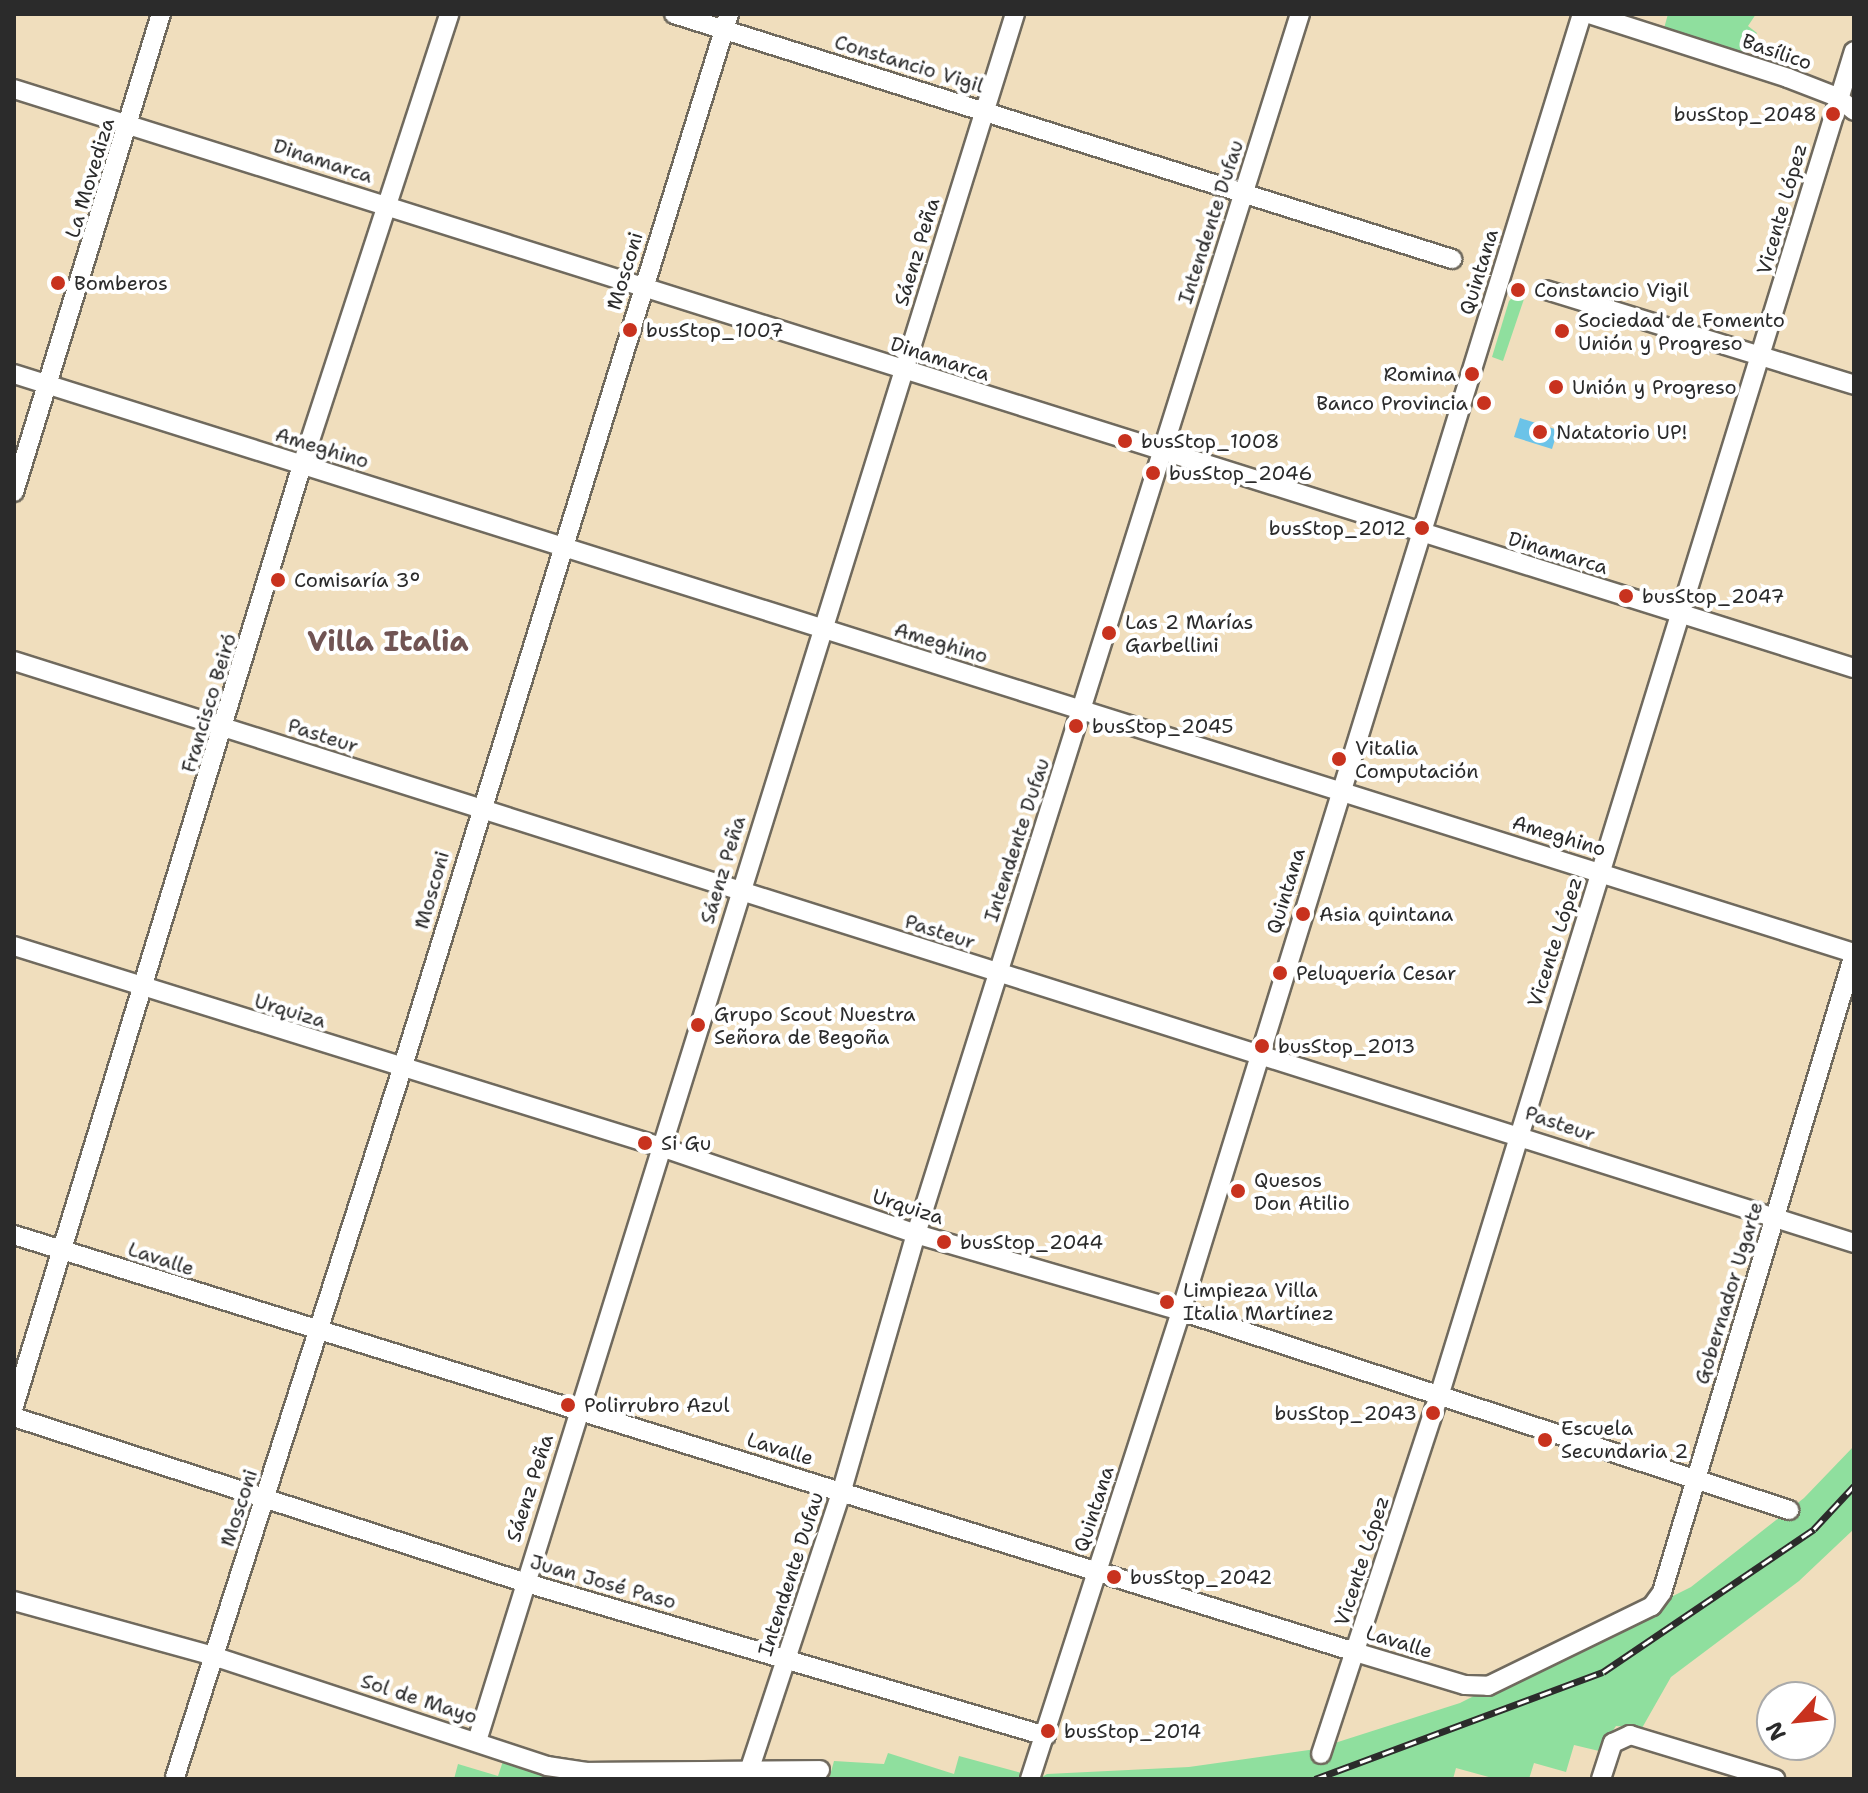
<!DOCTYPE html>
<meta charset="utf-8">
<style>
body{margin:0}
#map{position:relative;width:1868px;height:1793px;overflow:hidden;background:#f0debd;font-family:"Shantell Sans",sans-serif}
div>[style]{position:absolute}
.green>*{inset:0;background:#8fdf9e}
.water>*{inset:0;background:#6bc3e8}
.roads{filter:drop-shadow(2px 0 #706a5e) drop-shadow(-2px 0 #706a5e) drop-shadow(0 2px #706a5e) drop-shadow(0 -2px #706a5e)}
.minor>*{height:18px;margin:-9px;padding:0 9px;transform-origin:9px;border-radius:9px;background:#fff}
.rail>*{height:7px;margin-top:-3.5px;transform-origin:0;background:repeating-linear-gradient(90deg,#fff 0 12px,#2b2b2b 0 24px);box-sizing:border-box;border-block:2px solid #2b2b2b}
.dots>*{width:22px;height:22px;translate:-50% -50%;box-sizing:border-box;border:4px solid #fff;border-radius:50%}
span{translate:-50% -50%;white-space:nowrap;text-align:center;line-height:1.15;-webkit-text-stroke:8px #fff;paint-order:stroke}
.street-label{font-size:20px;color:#2b2b2b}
.poi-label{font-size:20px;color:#2b2b2b}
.right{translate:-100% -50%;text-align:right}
.left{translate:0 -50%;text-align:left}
.district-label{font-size:28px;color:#715453;font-weight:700}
.frame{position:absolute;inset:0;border:16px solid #2b2b2b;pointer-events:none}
.north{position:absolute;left:1756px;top:1681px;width:80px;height:80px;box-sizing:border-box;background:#fff;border:2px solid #aaa;border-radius:50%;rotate:243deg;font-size:22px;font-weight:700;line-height:32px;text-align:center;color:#2b2b2b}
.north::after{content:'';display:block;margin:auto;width:28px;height:36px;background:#c8321e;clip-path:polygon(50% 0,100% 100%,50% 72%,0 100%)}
</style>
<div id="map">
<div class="green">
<i style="clip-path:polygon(1668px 14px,1756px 14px,1748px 26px,1757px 33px,1740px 56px,1663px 32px)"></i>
<i style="clip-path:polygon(1516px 294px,1525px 296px,1503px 361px,1492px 357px,1509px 301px)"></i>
<i style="clip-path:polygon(1854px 1446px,1854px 1529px,1799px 1581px,1671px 1677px,1642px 1728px,1616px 1726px,1599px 1751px,1574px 1745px,1566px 1772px,1534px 1763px,1529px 1779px,1496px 1779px,1456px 1768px,1453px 1779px,1039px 1779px,1047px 1774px,1189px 1767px,1316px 1749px,1460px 1703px,1691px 1587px,1804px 1498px)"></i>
<i style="clip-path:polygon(888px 1753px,954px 1774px,959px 1756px,1025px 1774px,1023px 1779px,829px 1779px,834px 1761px,884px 1764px)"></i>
<i style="clip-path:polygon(505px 1755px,616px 1779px,454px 1779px,458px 1764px,498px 1776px)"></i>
</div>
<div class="water">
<i style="clip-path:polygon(1520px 418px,1558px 430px,1552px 449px,1514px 437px)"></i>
</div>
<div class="roads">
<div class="minor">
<i style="left:674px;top:14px;width:816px;rotate:17.48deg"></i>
<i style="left:1589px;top:14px;width:209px;rotate:17.8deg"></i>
<i style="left:1788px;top:78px;width:53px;rotate:21.2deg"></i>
<i style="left:1837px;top:97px;width:22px;rotate:39deg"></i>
<i style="left:14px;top:89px;width:1929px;rotate:17.47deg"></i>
<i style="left:1546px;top:290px;width:322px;rotate:17.1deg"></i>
<i style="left:14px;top:374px;width:1929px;rotate:17.47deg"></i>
<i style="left:14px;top:492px;width:500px;rotate:-72.91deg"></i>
<i style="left:14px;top:661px;width:1930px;rotate:17.55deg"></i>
<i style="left:14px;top:946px;width:678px;rotate:17.26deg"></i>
<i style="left:661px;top:1147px;width:269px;rotate:18.8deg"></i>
<i style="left:916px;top:1234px;width:276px;rotate:16.2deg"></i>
<i style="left:1181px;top:1311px;width:640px;rotate:18.12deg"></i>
<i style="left:14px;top:1235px;width:1404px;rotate:17.27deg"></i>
<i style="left:1355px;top:1652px;width:115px;rotate:16.7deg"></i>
<i style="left:1465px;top:1685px;width:23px;rotate:2deg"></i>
<i style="left:1488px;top:1686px;width:182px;rotate:-26deg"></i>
<i style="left:1652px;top:1606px;width:17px;rotate:-54deg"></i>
<i style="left:1662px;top:1592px;width:666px;rotate:-73.25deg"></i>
<i style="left:14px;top:1406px;width:984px;rotate:-72.98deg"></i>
<i style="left:302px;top:465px;width:474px;rotate:-71.9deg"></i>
<i style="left:14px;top:1417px;width:535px;rotate:17.96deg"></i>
<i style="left:523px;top:1582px;width:545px;rotate:16.41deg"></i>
<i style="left:14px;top:1601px;width:206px;rotate:15.4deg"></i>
<i style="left:213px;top:1656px;width:352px;rotate:18.2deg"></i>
<i style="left:547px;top:1766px;width:40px;rotate:8.5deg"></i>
<i style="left:587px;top:1772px;width:233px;rotate:-0.5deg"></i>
<i style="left:477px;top:1741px;width:1809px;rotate:-72.7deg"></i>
<i style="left:1321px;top:1754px;width:380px;rotate:-71.8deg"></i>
<i style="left:1440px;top:1393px;width:1404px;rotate:-72.86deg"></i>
<i style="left:749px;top:1771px;width:296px;rotate:-71.7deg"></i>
<i style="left:842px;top:1490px;width:266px;rotate:-73.9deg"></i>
<i style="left:916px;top:1234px;width:1279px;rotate:-72.53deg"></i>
<i style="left:175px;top:1777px;width:744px;rotate:-72.22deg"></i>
<i style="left:402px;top:1069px;width:1105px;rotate:-72.78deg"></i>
<i style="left:1030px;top:1779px;width:492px;rotate:-72.1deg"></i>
<i style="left:1181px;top:1311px;width:1358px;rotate:-72.82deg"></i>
<i style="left:1601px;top:1779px;width:38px;rotate:-72deg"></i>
<i style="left:1613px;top:1743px;width:19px;rotate:-25deg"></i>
<i style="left:1630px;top:1735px;width:152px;rotate:16.9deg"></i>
</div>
</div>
<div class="rail">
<i style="left:1315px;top:1779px;width:307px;rotate:-20.4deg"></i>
<i style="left:1603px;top:1672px;width:255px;rotate:-34.1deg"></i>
<i style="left:1814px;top:1529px;width:59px;rotate:-47.1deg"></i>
</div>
<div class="dots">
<i style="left:1833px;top:114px;background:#c8321e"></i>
<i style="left:58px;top:283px;background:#c8321e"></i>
<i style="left:1518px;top:290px;background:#c8321e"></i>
<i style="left:630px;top:330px;background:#c8321e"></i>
<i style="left:1562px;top:331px;background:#c8321e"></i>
<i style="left:1472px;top:374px;background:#c8321e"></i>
<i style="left:1556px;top:387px;background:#c8321e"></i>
<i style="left:1484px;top:403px;background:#c8321e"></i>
<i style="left:1540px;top:432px;background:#c8321e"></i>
<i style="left:1125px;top:441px;background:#c8321e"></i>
<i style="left:1153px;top:473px;background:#c8321e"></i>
<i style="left:1422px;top:528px;background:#c8321e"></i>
<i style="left:278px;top:580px;background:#c8321e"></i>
<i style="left:1626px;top:596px;background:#c8321e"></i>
<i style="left:1109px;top:633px;background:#c8321e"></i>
<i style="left:1076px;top:726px;background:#c8321e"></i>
<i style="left:1339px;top:759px;background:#c8321e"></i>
<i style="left:1303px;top:914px;background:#c8321e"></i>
<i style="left:1280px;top:973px;background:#c8321e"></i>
<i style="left:698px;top:1025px;background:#c8321e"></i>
<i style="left:1262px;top:1046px;background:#c8321e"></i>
<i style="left:645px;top:1143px;background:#c8321e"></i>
<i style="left:1238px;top:1191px;background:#c8321e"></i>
<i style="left:944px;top:1242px;background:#c8321e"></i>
<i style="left:1167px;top:1302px;background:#c8321e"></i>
<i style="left:568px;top:1405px;background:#c8321e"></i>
<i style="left:1433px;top:1413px;background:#c8321e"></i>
<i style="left:1545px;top:1440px;background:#c8321e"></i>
<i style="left:1114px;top:1577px;background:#c8321e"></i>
<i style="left:1048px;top:1731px;background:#c8321e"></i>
</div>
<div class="street-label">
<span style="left:1777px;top:52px;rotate:19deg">Basílico</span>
<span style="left:909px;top:64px;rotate:17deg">Constancio Vigil</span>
<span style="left:323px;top:161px;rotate:18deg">Dinamarca</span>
<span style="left:90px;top:178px;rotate:-73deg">La Movediza</span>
<span style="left:1782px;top:209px;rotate:-74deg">Vicente López</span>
<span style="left:1211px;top:222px;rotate:-72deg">Intendente Dufau</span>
<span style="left:917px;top:252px;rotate:-73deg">Sáenz Peña</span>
<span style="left:625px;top:271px;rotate:-73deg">Mosconi</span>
<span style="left:1479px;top:272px;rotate:-73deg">Quintana</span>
<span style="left:940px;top:359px;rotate:18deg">Dinamarca</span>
<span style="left:322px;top:448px;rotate:17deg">Ameghino</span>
<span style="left:1558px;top:553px;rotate:17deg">Dinamarca</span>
<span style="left:941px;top:643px;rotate:17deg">Ameghino</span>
<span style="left:209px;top:703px;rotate:-73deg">Francisco Beiró</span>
<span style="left:323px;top:736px;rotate:18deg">Pasteur</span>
<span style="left:1559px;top:836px;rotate:17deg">Ameghino</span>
<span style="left:1017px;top:840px;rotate:-72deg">Intendente Dufau</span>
<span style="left:723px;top:870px;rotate:-73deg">Sáenz Peña</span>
<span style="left:432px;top:890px;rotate:-74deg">Mosconi</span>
<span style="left:1286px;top:891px;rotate:-73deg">Quintana</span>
<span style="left:940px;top:932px;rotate:18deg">Pasteur</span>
<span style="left:1555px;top:942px;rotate:-72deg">Vicente López</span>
<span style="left:290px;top:1011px;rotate:17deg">Urquiza</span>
<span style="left:1560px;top:1124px;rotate:19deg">Pasteur</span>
<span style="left:908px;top:1207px;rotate:18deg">Urquiza</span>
<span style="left:161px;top:1259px;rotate:18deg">Lavalle</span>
<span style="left:1729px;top:1293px;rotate:-73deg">Gobernador Ugarte</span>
<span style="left:780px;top:1449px;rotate:17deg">Lavalle</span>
<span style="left:530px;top:1488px;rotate:-72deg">Sáenz Peña</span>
<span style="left:239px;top:1508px;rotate:-72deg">Mosconi</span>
<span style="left:1094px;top:1509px;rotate:-72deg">Quintana</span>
<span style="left:1362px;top:1561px;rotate:-72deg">Vicente López</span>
<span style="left:791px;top:1574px;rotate:-72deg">Intendente Dufau</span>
<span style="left:603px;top:1582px;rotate:16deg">Juan José Paso</span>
<span style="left:1399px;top:1642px;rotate:17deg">Lavalle</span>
<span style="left:419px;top:1699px;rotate:18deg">Sol de Mayo</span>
</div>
<div class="poi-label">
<span class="right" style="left:1817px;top:114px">busStop_2048</span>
<span class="left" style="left:74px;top:283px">Bomberos</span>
<span class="left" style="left:1534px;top:290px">Constancio Vigil</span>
<span class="left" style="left:1578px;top:332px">Sociedad de Fomento<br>Unión y Progreso</span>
<span class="left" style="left:646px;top:330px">busStop_1007</span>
<span class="right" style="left:1456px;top:374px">Romina</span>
<span class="left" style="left:1572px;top:387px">Unión y Progreso</span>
<span class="right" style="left:1468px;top:403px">Banco Provincia</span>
<span class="left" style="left:1556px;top:432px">Natatorio UP!</span>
<span class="left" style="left:1141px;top:441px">busStop_1008</span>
<span class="left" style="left:1169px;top:473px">busStop_2046</span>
<span class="right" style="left:1406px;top:528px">busStop_2012</span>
<span class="left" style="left:294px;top:580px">Comisaría 3º</span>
<span class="left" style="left:1642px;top:596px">busStop_2047</span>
<span class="left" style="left:1125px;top:634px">Las 2 Marías<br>Garbellini</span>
<span class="left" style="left:1092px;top:726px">busStop_2045</span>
<span class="left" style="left:1355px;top:760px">Vitalia<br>Computación</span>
<span class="left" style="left:1319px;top:914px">Asia quintana</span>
<span class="left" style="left:1296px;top:973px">Peluquería Cesar</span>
<span class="left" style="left:714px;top:1026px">Grupo Scout Nuestra<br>Señora de Begoña</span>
<span class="left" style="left:1278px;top:1046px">busStop_2013</span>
<span class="left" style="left:661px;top:1143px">Si Gu</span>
<span class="left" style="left:1254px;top:1192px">Quesos<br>Don Atilio</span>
<span class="left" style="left:960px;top:1242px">busStop_2044</span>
<span class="left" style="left:1183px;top:1302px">Limpieza Villa<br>Italia Martínez</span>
<span class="left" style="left:584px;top:1405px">Polirrubro Azul</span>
<span class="right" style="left:1417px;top:1413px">busStop_2043</span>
<span class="left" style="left:1561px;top:1440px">Escuela<br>Secundaria 2</span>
<span class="left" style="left:1130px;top:1577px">busStop_2042</span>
<span class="left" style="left:1064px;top:1731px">busStop_2014</span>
</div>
<div class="district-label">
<span style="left:388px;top:641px">Villa Italia</span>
</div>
<div class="frame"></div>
<div class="north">N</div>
</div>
